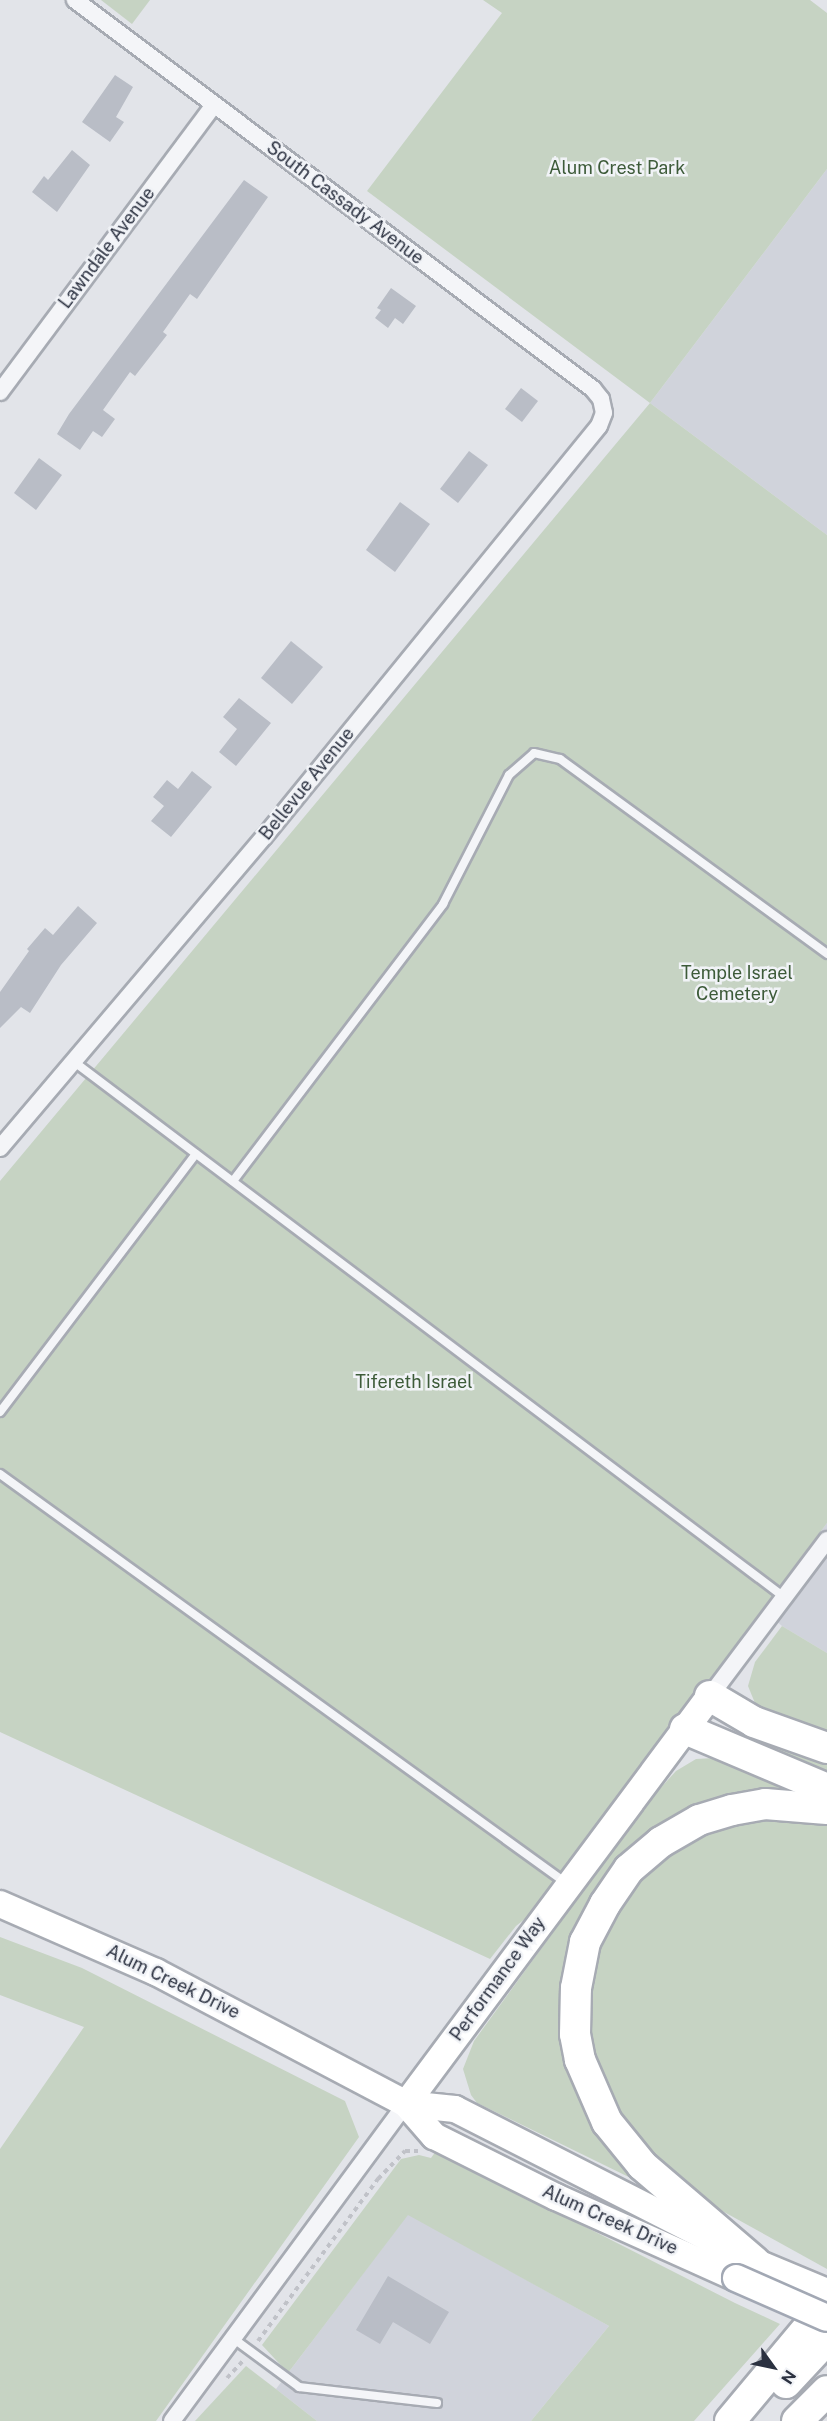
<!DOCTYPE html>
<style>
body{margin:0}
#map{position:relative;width:827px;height:2421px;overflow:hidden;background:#e2e4e9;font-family:"Public Sans",sans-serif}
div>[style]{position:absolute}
.built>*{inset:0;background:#d0d3db}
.green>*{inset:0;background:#c6d3c3}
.building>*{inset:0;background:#b9bdc6}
.path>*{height:4px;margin-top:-2px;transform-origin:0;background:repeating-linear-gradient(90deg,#c0c2c8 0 4.5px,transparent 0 9px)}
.roads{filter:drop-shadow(2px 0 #a7abb3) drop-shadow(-2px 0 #a7abb3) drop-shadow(0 2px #a7abb3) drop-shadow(0 -2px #a7abb3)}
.lane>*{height:8px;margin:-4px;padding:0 4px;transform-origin:4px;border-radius:4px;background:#f4f5f8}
.street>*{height:16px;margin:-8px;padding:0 8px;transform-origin:8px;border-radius:8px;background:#f4f5f8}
.primary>*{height:26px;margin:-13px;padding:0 13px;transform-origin:13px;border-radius:13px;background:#fff}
.highway>*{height:30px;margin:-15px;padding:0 15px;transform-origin:15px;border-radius:15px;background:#fff}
.bridges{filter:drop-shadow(2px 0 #a2a8b4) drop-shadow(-2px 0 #a2a8b4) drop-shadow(0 2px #a2a8b4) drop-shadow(0 -2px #a2a8b4)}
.primary-bridge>*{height:26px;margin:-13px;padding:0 13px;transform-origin:13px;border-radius:13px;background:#fff}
span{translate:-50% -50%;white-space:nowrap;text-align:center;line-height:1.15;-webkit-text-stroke:5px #f1f3f7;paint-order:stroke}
.park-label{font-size:18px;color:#3d5b39}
.street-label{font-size:18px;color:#2b3140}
.north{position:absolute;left:743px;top:2337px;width:60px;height:60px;-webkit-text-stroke:4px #f1f3f7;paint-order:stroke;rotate:123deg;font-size:16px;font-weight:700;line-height:24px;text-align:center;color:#2b3140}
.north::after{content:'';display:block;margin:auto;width:21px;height:27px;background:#2b3140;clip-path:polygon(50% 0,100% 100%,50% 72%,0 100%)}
</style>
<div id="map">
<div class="built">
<i style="clip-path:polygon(827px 169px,827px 535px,650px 403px)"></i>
<i style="clip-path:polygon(827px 1523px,827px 1653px,782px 1626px,763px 1609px)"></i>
<i style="clip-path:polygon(408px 2214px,609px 2326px,531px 2421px,317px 2421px,276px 2389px)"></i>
</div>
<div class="green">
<i style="clip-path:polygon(101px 0,150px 0,132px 24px)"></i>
<i style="clip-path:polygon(483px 0,810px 0,827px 13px,827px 169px,650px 403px,827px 535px,827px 1523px,545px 1903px,516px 1926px,490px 1959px,0 1732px,0 1181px,650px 403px,367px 191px,502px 13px)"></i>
<i style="clip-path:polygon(782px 1626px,827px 1653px,827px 1732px,757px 1708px,748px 1686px,755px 1662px)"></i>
<i style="clip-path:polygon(728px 1731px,827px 1758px,827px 1779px)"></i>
<i style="clip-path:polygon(714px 1758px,799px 1790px,641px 1849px,565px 1995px,641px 2183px,477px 2103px,471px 2095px,463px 2069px,474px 2041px,647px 1803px,676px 1771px,696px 1759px)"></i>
<i style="clip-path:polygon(754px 1815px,827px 1820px,827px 2269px,706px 2202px,662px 2170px,633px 2136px,607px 2092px,591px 2048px,591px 1978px,601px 1939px,627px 1894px,665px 1855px,704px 1832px)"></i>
<i style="clip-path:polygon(0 1937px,82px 1968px,345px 2101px,359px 2137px,156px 2421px,0 2421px,0 2149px,84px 2027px,0 1995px)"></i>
<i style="clip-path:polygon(436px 2151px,735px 2303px,780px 2324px,694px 2421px,531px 2421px,609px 2326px,408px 2215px,288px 2373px,262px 2345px,401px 2159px,419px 2155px,431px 2158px)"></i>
<i style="clip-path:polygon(246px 2366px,276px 2389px,317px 2421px,195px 2421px)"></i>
</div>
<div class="building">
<i style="clip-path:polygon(115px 75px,133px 87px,116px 117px,124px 122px,110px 142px,82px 122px)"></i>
<i style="clip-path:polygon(72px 150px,90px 165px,57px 212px,32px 192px,44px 176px,48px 180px)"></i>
<i style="clip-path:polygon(244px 180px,268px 197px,197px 299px,190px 294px,163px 332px,167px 335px,135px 376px,130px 372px,103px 410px,115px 419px,102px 437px,93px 431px,80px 450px,57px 434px,69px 414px)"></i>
<i style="clip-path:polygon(391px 288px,416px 306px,403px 324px,395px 318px,388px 328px,375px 318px,381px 310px,377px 308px)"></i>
<i style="clip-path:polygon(521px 388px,538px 401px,522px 422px,505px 409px)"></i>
<i style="clip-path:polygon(469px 451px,488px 465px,458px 503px,440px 489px)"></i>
<i style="clip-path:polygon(39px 458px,62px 475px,36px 510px,14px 493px)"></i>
<i style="clip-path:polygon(400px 502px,430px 524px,395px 572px,366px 550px)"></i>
<i style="clip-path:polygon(291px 641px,323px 667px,292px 704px,261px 678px)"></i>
<i style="clip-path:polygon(239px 698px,271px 723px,236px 766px,219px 752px,237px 729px,223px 717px)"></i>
<i style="clip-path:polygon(192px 771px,212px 787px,171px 837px,151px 821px,164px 806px,153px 797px,167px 780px,178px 789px)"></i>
<i style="clip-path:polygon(78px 906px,97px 923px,61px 965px,30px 1013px,21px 1007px,0 1028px,0 992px,29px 951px,27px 949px,45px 928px,53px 935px)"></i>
<i style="clip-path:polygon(388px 2276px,449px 2312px,430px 2344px,393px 2322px,380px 2344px,356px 2330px)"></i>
</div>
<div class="path">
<i style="left:258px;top:2341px;width:202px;rotate:-53.5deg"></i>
<i style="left:378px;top:2179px;width:39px;rotate:-46deg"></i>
<i style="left:405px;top:2151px;width:13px"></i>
<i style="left:227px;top:2378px;width:23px;rotate:-47deg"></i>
</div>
<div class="roads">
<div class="lane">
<i style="left:73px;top:1061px;width:890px;rotate:37.01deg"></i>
<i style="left:233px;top:1181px;width:348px;rotate:-52.8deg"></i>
<i style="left:443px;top:904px;width:145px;rotate:-62.9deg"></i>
<i style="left:509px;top:775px;width:33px;rotate:-41deg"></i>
<i style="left:534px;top:753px;width:27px;rotate:13deg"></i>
<i style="left:560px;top:759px;width:331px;rotate:36.1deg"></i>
<i style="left:0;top:1412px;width:324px;rotate:-52.8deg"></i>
<i style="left:0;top:1474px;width:698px;rotate:35.85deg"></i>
<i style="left:234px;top:2339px;width:81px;rotate:36.4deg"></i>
<i style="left:299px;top:2387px;width:139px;rotate:6.6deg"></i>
</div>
<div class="street">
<i style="left:0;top:392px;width:358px;rotate:-53.3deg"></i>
<i style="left:0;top:1148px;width:408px;rotate:-49.7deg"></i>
<i style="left:264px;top:837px;width:530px;rotate:-50.82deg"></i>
<i style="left:599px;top:426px;width:14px;rotate:-69deg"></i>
<i style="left:604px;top:413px;width:14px;rotate:-102deg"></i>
<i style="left:601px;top:399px;width:13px;rotate:-129deg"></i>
<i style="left:593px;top:389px;width:648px;rotate:-143.09deg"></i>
<i style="left:710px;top:1696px;width:195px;rotate:-53.1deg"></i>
<i style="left:172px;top:2421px;width:394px;rotate:-53.6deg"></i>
</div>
<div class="primary">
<i style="left:0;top:1904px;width:170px;rotate:23.6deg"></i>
<i style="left:156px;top:1972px;width:283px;rotate:27.8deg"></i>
<i style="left:406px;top:2104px;width:43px;rotate:48.8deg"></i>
<i style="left:434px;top:2136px;width:136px;rotate:26.6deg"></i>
<i style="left:556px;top:2197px;width:197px;rotate:24.2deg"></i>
<i style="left:406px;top:2104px;width:509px;rotate:-53.31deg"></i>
<i style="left:406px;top:2104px;width:49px;rotate:5.8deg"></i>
<i style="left:455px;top:2109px;width:337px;rotate:27deg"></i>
<i style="left:755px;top:2262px;width:78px;rotate:22.6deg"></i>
</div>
<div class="highway">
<i style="left:710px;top:1696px;width:51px;rotate:30.6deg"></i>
<i style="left:754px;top:1722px;width:77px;rotate:19.6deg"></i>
<i style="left:685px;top:1729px;width:154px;rotate:22.9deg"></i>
<i style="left:755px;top:2262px;width:149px;rotate:-139.4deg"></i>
<i style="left:642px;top:2165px;width:55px;rotate:-129.1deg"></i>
<i style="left:607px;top:2122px;width:68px;rotate:-113.5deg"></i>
<i style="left:580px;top:2060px;width:26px;rotate:-101deg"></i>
<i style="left:575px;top:2034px;width:46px;rotate:-88.8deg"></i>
<i style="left:576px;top:1988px;width:47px;rotate:-78.9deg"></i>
<i style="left:585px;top:1942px;width:43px;rotate:-62.2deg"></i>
<i style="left:605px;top:1904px;width:42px;rotate:-55.6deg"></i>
<i style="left:629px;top:1869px;width:42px;rotate:-40.2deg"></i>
<i style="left:661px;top:1842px;width:44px;rotate:-30.1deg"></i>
<i style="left:699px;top:1820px;width:34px;rotate:-17deg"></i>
<i style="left:732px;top:1810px;width:34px;rotate:-10deg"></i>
<i style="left:765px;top:1804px;width:62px;rotate:4.6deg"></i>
<i style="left:786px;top:2383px;width:60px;rotate:-47deg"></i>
<i style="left:730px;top:2421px;width:151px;rotate:-50.1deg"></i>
<i style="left:797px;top:2421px;width:42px;rotate:-45deg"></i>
</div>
</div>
<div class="bridges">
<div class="primary-bridge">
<i style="left:736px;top:2278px;width:99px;rotate:23.7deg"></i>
</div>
</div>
<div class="park-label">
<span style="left:617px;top:168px">Alum Crest Park</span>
<span style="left:737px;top:984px">Temple Israel<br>Cemetery</span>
<span style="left:414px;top:1382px">Tifereth Israel</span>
</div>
<div class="street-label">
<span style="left:345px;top:203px;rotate:37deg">South Cassady Avenue</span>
<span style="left:107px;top:248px;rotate:-53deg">Lawndale Avenue</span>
<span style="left:307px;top:784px;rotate:-51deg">Bellevue Avenue</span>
<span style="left:498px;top:1979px;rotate:-54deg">Performance Way</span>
<span style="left:173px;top:1982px;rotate:26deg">Alum Creek Drive</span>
<span style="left:610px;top:2220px;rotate:24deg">Alum Creek Drive</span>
</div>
<div class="north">N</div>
</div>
